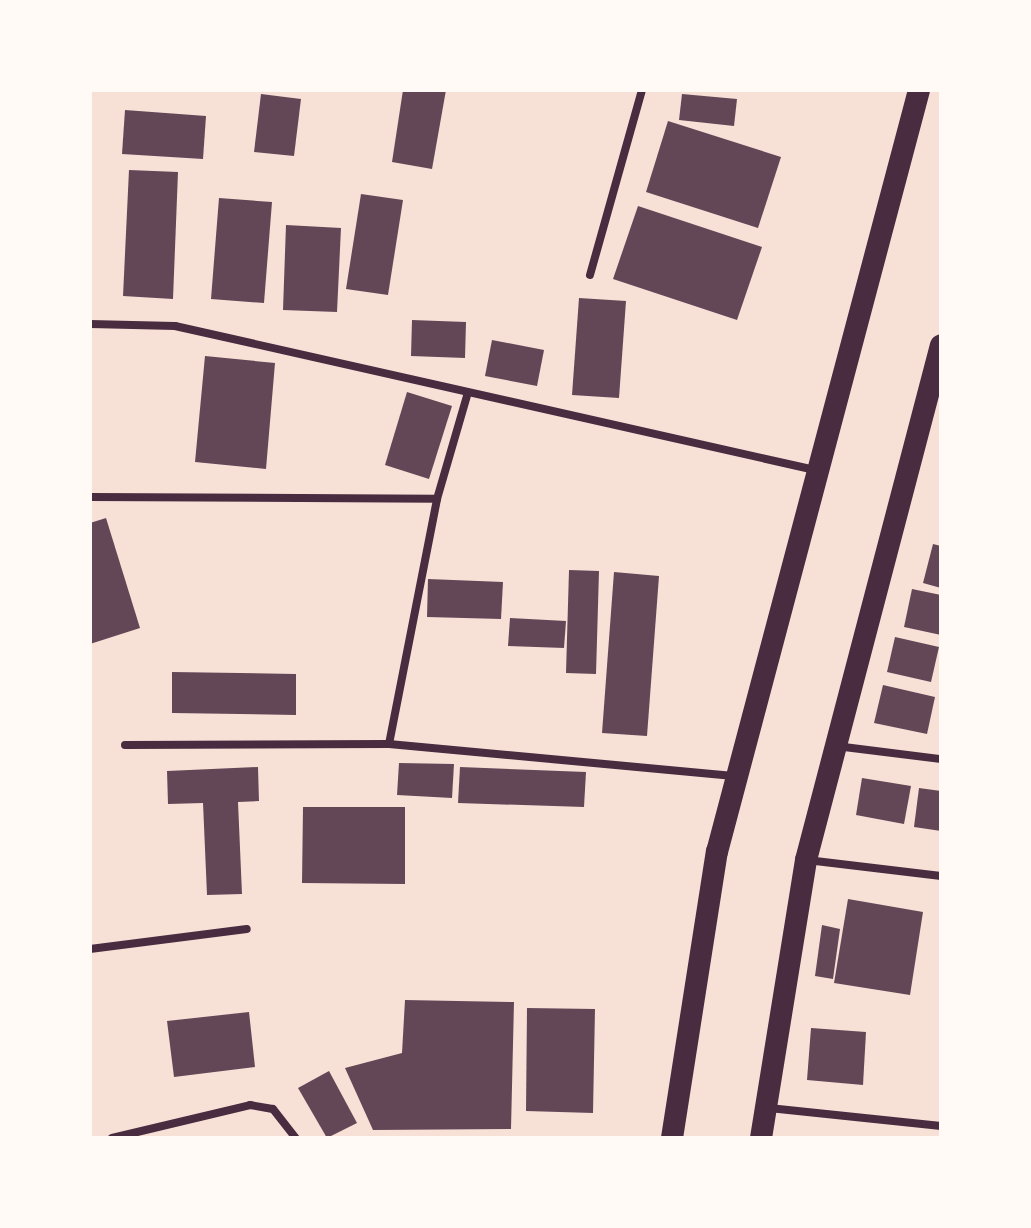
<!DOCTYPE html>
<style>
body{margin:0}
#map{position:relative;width:1031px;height:1228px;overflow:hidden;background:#f7e1d7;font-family:Manrope,sans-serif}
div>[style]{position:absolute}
.building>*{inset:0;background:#644757}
.minor>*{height:8px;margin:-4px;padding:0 4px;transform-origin:4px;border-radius:4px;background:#4a2c40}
.trunk>*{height:22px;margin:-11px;padding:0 11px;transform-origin:11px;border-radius:11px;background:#4a2c40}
span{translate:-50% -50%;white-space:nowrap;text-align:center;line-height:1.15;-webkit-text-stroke:7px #fffaf5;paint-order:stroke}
.frame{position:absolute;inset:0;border:92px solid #fffaf5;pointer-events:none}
</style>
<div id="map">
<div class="building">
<i style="clip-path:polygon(403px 90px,446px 90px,432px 169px,392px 162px)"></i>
<i style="clip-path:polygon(261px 94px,301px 99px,294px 156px,254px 152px)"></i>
<i style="clip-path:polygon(682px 94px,737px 99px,734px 126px,679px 120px)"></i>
<i style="clip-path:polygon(125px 110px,206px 116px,203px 159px,122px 154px)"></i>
<i style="clip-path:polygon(668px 121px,781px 157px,758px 228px,646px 192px)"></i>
<i style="clip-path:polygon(129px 170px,178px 172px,173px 299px,123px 296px)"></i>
<i style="clip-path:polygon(361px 194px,403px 200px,388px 295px,346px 289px)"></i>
<i style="clip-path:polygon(219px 198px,272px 202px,264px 303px,211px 299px)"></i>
<i style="clip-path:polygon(638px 206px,762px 247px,737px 320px,613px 279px)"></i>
<i style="clip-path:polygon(286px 225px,341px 228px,337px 312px,283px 310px)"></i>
<i style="clip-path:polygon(579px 298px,626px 301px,619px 398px,572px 395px)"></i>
<i style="clip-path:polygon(412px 320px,466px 322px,465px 358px,411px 356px)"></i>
<i style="clip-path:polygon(492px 340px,544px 350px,537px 386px,485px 376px)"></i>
<i style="clip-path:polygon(205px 356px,275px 363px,266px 469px,195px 462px)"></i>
<i style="clip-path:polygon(407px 392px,452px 406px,429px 479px,385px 465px)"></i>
<i style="clip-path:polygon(106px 518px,140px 628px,90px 644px,90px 523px)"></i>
<i style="clip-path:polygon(933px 544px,941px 546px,941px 588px,923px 583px)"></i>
<i style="clip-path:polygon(569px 570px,599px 571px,596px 674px,566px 673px)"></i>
<i style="clip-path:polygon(614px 572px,659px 576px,647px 736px,602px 733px)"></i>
<i style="clip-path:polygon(428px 579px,503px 582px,501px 619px,427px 617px)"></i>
<i style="clip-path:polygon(912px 589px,941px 595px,941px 635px,904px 627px)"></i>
<i style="clip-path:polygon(510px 618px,566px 621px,564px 648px,508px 646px)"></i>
<i style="clip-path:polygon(895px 637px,939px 647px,931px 682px,887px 672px)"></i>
<i style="clip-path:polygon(172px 672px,296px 674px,296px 715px,172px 713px)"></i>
<i style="clip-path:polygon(883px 685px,935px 697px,927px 734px,874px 723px)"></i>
<i style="clip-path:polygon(399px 763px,454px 764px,452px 798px,397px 795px)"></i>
<i style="clip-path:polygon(258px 767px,259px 801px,238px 802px,242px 894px,207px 895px,203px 803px,168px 804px,167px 771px)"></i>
<i style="clip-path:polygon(460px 767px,586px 772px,584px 807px,458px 803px)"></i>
<i style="clip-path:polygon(862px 778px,911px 786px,904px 824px,856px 815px)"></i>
<i style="clip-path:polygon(919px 788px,941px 791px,941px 831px,914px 827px)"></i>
<i style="clip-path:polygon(303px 807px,405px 807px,405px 884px,302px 883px)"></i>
<i style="clip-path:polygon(848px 899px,923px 912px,910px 995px,834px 983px)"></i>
<i style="clip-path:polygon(822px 925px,840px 929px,833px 979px,815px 976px)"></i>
<i style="clip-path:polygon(405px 1000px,514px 1002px,511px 1129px,373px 1130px,345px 1068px,402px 1053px)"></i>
<i style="clip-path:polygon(527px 1008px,595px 1009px,593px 1113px,526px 1111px)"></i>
<i style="clip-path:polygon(249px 1012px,255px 1067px,174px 1077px,167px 1021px)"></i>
<i style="clip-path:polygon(811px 1028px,866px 1032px,863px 1085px,807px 1080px)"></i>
<i style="clip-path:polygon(329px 1071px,357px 1123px,327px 1138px,298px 1088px)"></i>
</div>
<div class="minor">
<i style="left:590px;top:275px;width:192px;rotate:-74.3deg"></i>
<i style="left:90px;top:324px;width:85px;rotate:1.3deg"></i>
<i style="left:175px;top:326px;width:656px;rotate:12.68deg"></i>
<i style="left:90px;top:497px;width:347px;rotate:0.3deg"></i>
<i style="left:389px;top:744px;width:346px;rotate:5.3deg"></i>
<i style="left:125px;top:745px;width:264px;rotate:-0.2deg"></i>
<i style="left:389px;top:744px;width:250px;rotate:-78.9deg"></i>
<i style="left:437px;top:499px;width:107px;rotate:-73.8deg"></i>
<i style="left:836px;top:746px;width:106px;rotate:7.1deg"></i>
<i style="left:807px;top:860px;width:135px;rotate:6.8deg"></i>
<i style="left:90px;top:949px;width:158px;rotate:-7.3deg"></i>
<i style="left:769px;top:1108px;width:173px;rotate:6deg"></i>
<i style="left:112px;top:1138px;width:142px;rotate:-13.4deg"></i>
<i style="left:250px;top:1105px;width:23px;rotate:10deg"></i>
<i style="left:273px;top:1109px;width:37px;rotate:52deg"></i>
</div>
<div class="trunk">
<i style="left:672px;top:1138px;width:290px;rotate:-81.1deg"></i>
<i style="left:717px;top:852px;width:788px;rotate:-75.15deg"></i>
<i style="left:761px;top:1138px;width:282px;rotate:-80.8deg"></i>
<i style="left:806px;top:860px;width:532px;rotate:-75.31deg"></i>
</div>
<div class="frame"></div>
</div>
